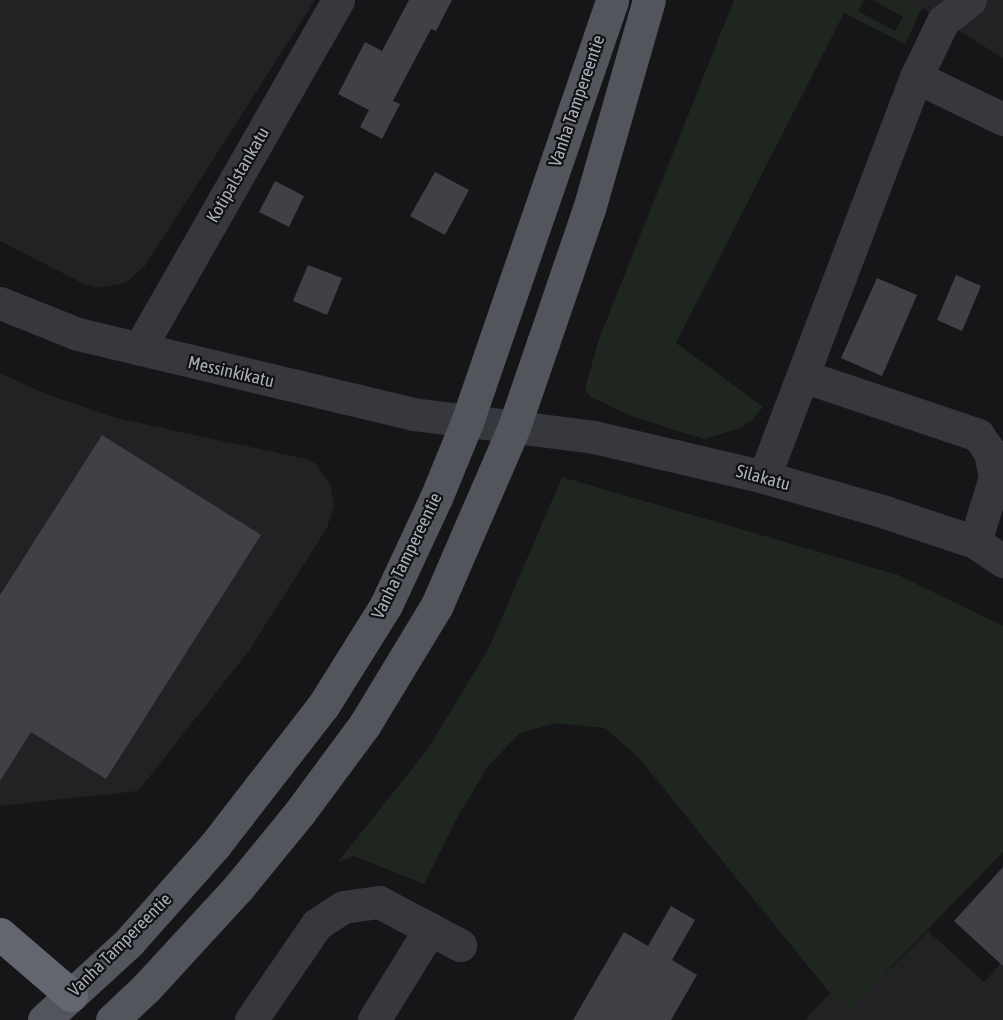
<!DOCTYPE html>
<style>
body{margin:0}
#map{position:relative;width:1003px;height:1020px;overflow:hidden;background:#161618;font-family:"Asap Condensed",sans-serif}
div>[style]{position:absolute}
.built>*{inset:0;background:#222225}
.green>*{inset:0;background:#1e261f}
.building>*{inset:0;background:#404145}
.minor>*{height:33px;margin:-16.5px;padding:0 16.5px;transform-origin:16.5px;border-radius:16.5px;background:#37383d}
.major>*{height:33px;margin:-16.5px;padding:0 16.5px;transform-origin:16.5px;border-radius:16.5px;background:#53555c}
.highway>*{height:33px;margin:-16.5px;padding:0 16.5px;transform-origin:16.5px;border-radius:16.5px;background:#63666e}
span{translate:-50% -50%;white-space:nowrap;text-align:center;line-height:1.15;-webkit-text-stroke:4.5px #111113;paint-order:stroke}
.street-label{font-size:18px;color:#a8adb8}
</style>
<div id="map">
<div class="built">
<i style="clip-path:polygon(0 0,315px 0,145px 266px,125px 283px,98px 288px,82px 283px,0 241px)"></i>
<i style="clip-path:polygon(908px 0,1003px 0,1003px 58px,922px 8px)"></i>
<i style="clip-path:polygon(0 373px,46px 394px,116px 418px,306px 459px,316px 464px,330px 484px,334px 505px,327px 528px,248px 652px,138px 791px,0 806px)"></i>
<i style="clip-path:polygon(928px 931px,984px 982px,1003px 961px,1003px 1020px,805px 1020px,830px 993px,849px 1010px)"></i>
</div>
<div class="green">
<i style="clip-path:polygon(734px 0,864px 0,858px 11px,895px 31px,903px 17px,873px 0,908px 0,922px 8px,905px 44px,844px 13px,676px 343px,763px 407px,751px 421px,738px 429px,704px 439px,631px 416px,591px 397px,586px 391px,586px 385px,599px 339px)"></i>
<i style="clip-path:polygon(562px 477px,898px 575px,1003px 626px,1003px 852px,849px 1010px,830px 993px,638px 757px,605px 728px,557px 723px,520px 733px,488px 766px,458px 816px,424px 884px,354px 856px,338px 862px,427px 750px,488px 650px)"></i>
</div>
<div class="building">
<i style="clip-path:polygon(409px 0,452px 0,436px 31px,431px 29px,393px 101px,400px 104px,382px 139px,360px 127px,369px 110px,338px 94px,365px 42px,382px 51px)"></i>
<i style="clip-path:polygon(435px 172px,469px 190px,445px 235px,410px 216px)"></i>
<i style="clip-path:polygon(275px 181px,304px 196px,289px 227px,259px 212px)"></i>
<i style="clip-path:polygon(308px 265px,342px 278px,327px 315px,293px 301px)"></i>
<i style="clip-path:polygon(956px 275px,981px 286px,962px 331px,937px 320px)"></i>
<i style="clip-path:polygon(877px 278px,917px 295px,882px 376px,841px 358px)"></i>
<i style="clip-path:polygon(102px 435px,261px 535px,106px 779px,31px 732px,0 781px,0 595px)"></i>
<i style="clip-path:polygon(1003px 867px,1003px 966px,954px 921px)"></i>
<i style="clip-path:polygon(671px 906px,695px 920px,672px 960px,697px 975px,671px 1020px,573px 1020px,624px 932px,648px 946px)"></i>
</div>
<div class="minor">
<i style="left:916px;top:77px;width:97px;rotate:25.8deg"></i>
<i style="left:0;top:303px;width:84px;rotate:21.7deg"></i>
<i style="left:78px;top:334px;width:344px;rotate:13.4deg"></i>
<i style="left:413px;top:414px;width:182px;rotate:7.2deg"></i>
<i style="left:594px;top:437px;width:175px;rotate:13.2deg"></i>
<i style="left:764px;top:477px;width:126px;rotate:16.1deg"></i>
<i style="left:885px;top:512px;width:95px;rotate:18.4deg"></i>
<i style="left:975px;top:542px;width:34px;rotate:34deg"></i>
<i style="left:139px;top:349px;width:402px;rotate:-60.3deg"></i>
<i style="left:803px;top:376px;width:185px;rotate:18.6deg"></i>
<i style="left:978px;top:435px;width:21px;rotate:55deg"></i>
<i style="left:990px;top:452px;width:25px;rotate:79deg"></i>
<i style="left:995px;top:477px;width:68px;rotate:107.1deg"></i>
<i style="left:764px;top:477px;width:428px;rotate:-69.2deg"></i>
<i style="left:916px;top:77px;width:62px;rotate:-64.3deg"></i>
<i style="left:943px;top:21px;width:34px;rotate:-38deg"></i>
<i style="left:251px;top:1020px;width:116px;rotate:-55.5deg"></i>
<i style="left:317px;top:924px;width:31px;rotate:-33deg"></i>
<i style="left:343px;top:907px;width:36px;rotate:-8deg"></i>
<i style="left:379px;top:902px;width:92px;rotate:28deg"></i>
<i style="left:374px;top:1020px;width:107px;rotate:-58.4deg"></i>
</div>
<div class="major">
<i style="left:44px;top:1020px;width:115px;rotate:-42.5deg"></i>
<i style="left:129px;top:942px;width:130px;rotate:-48.4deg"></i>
<i style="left:215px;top:845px;width:176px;rotate:-52.2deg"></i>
<i style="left:323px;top:706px;width:119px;rotate:-58deg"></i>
<i style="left:386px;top:605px;width:118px;rotate:-65deg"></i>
<i style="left:436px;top:498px;width:82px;rotate:-67.8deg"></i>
<i style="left:467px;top:422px;width:446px;rotate:-71deg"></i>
<i style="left:112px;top:1020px;width:47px;rotate:-43.3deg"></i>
<i style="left:146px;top:988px;width:136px;rotate:-47.4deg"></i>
<i style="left:238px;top:888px;width:98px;rotate:-50.8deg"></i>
<i style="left:300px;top:812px;width:109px;rotate:-53.5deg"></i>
<i style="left:365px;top:724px;width:139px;rotate:-58.8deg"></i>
<i style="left:437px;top:605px;width:194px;rotate:-66.6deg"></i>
<i style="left:514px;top:427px;width:89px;rotate:-71deg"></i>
<i style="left:543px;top:343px;width:142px;rotate:-71.1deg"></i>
<i style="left:589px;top:209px;width:217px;rotate:-74deg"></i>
</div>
<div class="highway">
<i style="left:0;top:934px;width:94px;rotate:40.7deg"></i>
</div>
<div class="street-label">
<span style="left:577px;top:101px;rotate:-71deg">Vanha Tampereentie</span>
<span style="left:238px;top:175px;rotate:-60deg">Kotipalstankatu</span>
<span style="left:231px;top:372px;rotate:13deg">Messinkikatu</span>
<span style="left:763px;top:478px;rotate:15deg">Silakatu</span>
<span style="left:407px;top:556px;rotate:-64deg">Vanha Tampereentie</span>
<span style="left:120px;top:945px;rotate:-45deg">Vanha Tampereentie</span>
</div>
</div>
